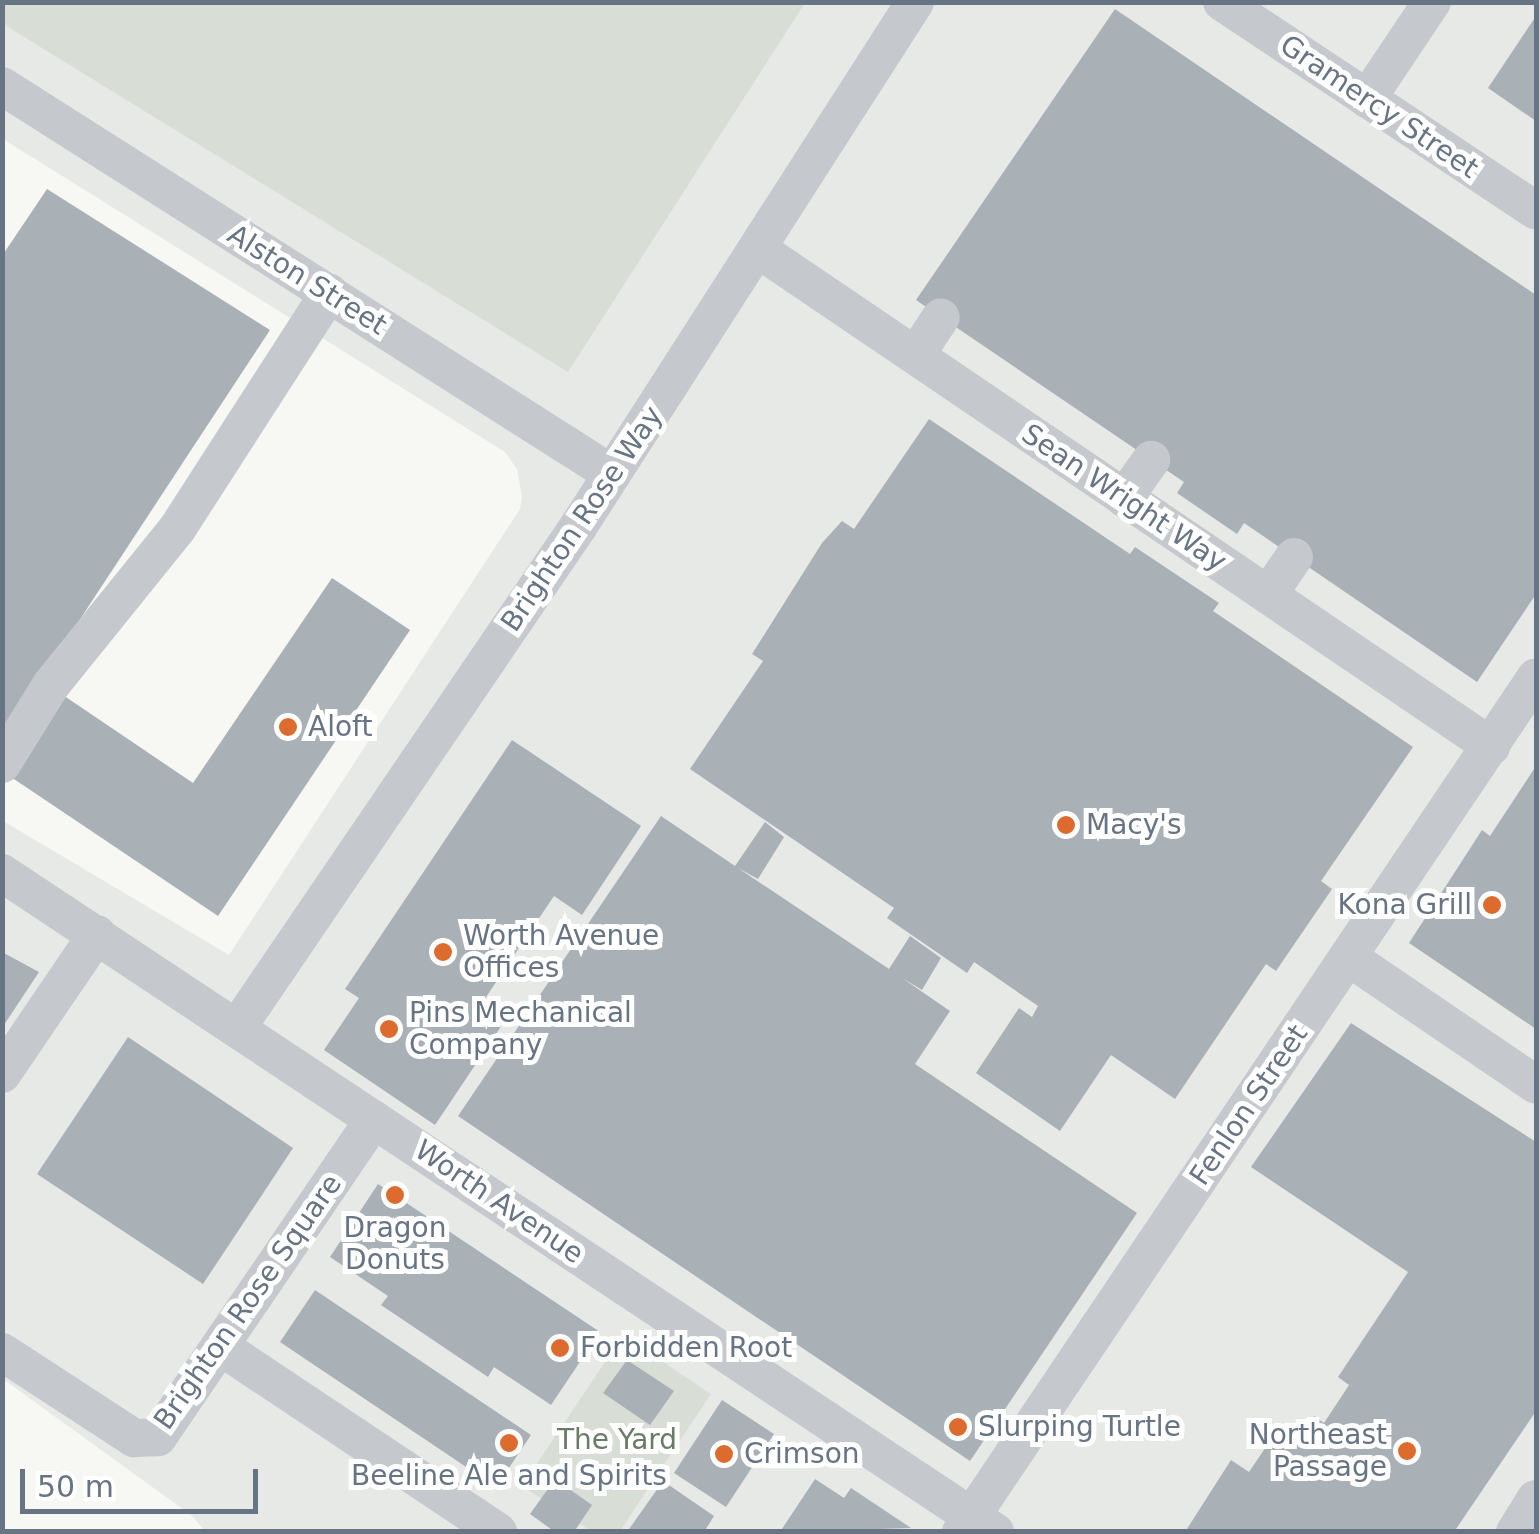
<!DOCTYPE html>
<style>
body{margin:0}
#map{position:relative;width:1539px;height:1534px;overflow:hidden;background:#f7f7f4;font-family:"DejaVu Sans",sans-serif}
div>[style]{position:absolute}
.built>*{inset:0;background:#e7e9e7}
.green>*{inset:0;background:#d8ded5}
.building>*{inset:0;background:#a9b0b6}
.minor>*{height:38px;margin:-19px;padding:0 19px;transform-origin:19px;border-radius:19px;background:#c5c8cc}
.dots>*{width:28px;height:28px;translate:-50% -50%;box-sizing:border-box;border:5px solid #fff;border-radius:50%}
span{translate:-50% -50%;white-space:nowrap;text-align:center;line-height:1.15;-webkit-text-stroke:10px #fff;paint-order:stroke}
.street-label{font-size:28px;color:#677484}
.poi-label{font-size:28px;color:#677484}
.left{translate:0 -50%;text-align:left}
.right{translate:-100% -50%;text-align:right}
.park-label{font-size:28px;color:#687c66}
.frame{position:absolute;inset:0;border:5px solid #677484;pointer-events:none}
.scale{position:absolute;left:20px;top:1469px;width:238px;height:45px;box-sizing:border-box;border:5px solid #677484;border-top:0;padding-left:12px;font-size:30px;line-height:35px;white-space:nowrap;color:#677484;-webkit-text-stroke:8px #fff;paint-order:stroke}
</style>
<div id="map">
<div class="built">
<i style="clip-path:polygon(3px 3px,1536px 3px,1536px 1531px,205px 1531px,191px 1515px,3px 1379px,3px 821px,229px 955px,520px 509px,522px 496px,517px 469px,505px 452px,3px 139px)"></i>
</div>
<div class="green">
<i style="clip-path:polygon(2px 3px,3px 2px,805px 3px,568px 372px,3px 24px)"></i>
<i style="clip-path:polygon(623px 1335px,711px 1394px,620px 1531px,591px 1531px,522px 1486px)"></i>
</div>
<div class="building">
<i style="clip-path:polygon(1115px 9px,1536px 295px,1536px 594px,1477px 682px,1244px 523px,1237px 534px,1177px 493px,1184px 482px,916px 300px)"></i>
<i style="clip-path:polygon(1536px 16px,1536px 121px,1488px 88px)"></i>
<i style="clip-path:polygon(47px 189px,270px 330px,2px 738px,2px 256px)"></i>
<i style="clip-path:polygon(929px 419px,1130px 554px,1135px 547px,1219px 603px,1213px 611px,1413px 747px,1321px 881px,1332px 889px,1276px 971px,1266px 964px,1175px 1099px,1111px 1055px,1060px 1131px,976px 1073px,1019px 1008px,1032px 1017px,1038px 1006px,974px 962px,967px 973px,887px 918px,894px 908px,690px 769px,763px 661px,752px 654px,822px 543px,842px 521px,854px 529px)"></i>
<i style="clip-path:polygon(332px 578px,410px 630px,218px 916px,2px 771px,54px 689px,193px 783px)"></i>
<i style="clip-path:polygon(512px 740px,641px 826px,582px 915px,554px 896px,482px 1003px,506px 1019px,435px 1125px,324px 1050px,359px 998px,345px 989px)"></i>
<i style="clip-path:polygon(1536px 766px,1536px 1029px,1409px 943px,1482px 830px,1490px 836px)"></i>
<i style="clip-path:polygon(661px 816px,735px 866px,765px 822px,784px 837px,758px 879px,738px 868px,889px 969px,910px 936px,941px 958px,922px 990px,902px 978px,950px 1011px,915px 1064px,1137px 1213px,970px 1461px,458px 1116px)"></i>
<i style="clip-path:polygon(2px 952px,39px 972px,2px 1028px)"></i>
<i style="clip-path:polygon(1351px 1023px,1536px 1142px,1536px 1411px,1454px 1532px,1185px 1532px,1231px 1460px,1249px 1472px,1274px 1435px,1292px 1448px,1314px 1416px,1324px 1423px,1349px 1385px,1338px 1377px,1408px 1272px,1251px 1167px)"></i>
<i style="clip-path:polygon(128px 1037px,293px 1148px,203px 1284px,37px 1174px)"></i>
<i style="clip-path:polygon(378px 1184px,600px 1332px,551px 1405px,494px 1367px,488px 1377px,381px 1305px,388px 1296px,330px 1257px)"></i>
<i style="clip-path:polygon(315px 1290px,531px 1435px,496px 1487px,280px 1342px)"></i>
<i style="clip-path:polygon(627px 1360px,674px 1391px,650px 1425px,603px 1393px)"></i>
<i style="clip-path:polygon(722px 1400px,774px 1434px,726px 1507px,674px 1473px)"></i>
<i style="clip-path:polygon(555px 1479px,592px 1505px,574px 1532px,555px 1532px,530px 1514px)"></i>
<i style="clip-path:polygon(815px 1479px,844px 1498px,851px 1488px,911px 1528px,780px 1532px)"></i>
<i style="clip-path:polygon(663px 1481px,714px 1516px,704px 1532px,627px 1532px)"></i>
</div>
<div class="minor">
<i style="left:1222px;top:2px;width:377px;rotate:33.6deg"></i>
<i style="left:2px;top:86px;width:723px;rotate:32.46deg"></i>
<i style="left:1367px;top:99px;width:117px;rotate:-56.2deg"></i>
<i style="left:758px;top:249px;width:886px;rotate:34.14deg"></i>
<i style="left:916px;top:355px;width:45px;rotate:-56.7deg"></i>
<i style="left:1124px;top:498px;width:47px;rotate:-54.6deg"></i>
<i style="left:1268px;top:595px;width:46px;rotate:-55.6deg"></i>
<i style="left:2px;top:764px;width:93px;rotate:-58.2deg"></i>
<i style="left:51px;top:685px;width:201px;rotate:-51.1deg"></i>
<i style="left:177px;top:529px;width:281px;rotate:-57.2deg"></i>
<i style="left:2px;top:873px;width:1192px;rotate:33.57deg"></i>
<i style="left:1348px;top:957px;width:227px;rotate:34.2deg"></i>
<i style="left:237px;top:1028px;width:606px;rotate:-55.76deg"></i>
<i style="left:578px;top:527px;width:624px;rotate:-57.3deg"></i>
<i style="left:2px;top:1074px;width:169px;rotate:-55.8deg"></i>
<i style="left:221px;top:1347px;width:333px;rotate:33.7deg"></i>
<i style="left:2px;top:1352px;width:158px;rotate:33.1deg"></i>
<i style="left:134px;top:1438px;width:24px;rotate:-2deg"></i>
<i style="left:158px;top:1437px;width:384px;rotate:-55.8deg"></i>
<i style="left:961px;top:1532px;width:1030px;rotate:-56.08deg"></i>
<i style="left:1515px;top:1532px;width:39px;rotate:-58deg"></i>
</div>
<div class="dots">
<i style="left:288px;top:727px;background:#dd6b2e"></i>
<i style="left:1066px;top:825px;background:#dd6b2e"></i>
<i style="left:1492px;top:905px;background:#dd6b2e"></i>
<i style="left:443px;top:952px;background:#dd6b2e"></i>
<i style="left:389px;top:1029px;background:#dd6b2e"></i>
<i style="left:395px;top:1195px;background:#dd6b2e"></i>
<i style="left:560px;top:1348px;background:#dd6b2e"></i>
<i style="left:958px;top:1427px;background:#dd6b2e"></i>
<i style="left:509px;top:1443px;background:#dd6b2e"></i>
<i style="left:1407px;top:1451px;background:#dd6b2e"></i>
<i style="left:724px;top:1454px;background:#dd6b2e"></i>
</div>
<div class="street-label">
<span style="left:1379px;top:107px;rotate:34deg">Gramercy Street</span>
<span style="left:307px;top:280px;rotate:32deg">Alston Street</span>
<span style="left:1124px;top:498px;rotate:34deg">Sean Wright Way</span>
<span style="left:582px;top:519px;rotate:-56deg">Brighton Rose Way</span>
<span style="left:1249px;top:1105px;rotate:-56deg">Fenlon Street</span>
<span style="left:499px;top:1202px;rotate:34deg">Worth Avenue</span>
<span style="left:248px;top:1302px;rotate:-55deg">Brighton Rose Square</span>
</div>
<div class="poi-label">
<span class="left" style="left:308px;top:727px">Aloft</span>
<span class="left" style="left:1086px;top:825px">Macy's</span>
<span class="right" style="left:1472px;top:905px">Kona Grill</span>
<span class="left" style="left:463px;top:952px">Worth Avenue<br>Offices</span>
<span class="left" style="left:409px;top:1029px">Pins Mechanical<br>Company</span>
<span style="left:395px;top:1244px">Dragon<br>Donuts</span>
<span class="left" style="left:580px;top:1348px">Forbidden Root</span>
<span class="left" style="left:978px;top:1427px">Slurping Turtle</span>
<span class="right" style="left:1387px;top:1451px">Northeast<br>Passage</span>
<span class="left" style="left:744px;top:1454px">Crimson</span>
<span style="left:509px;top:1476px">Beeline Ale and Spirits</span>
</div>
<div class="park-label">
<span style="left:617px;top:1440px">The Yard</span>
</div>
<div class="frame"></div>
<div class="scale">50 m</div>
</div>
